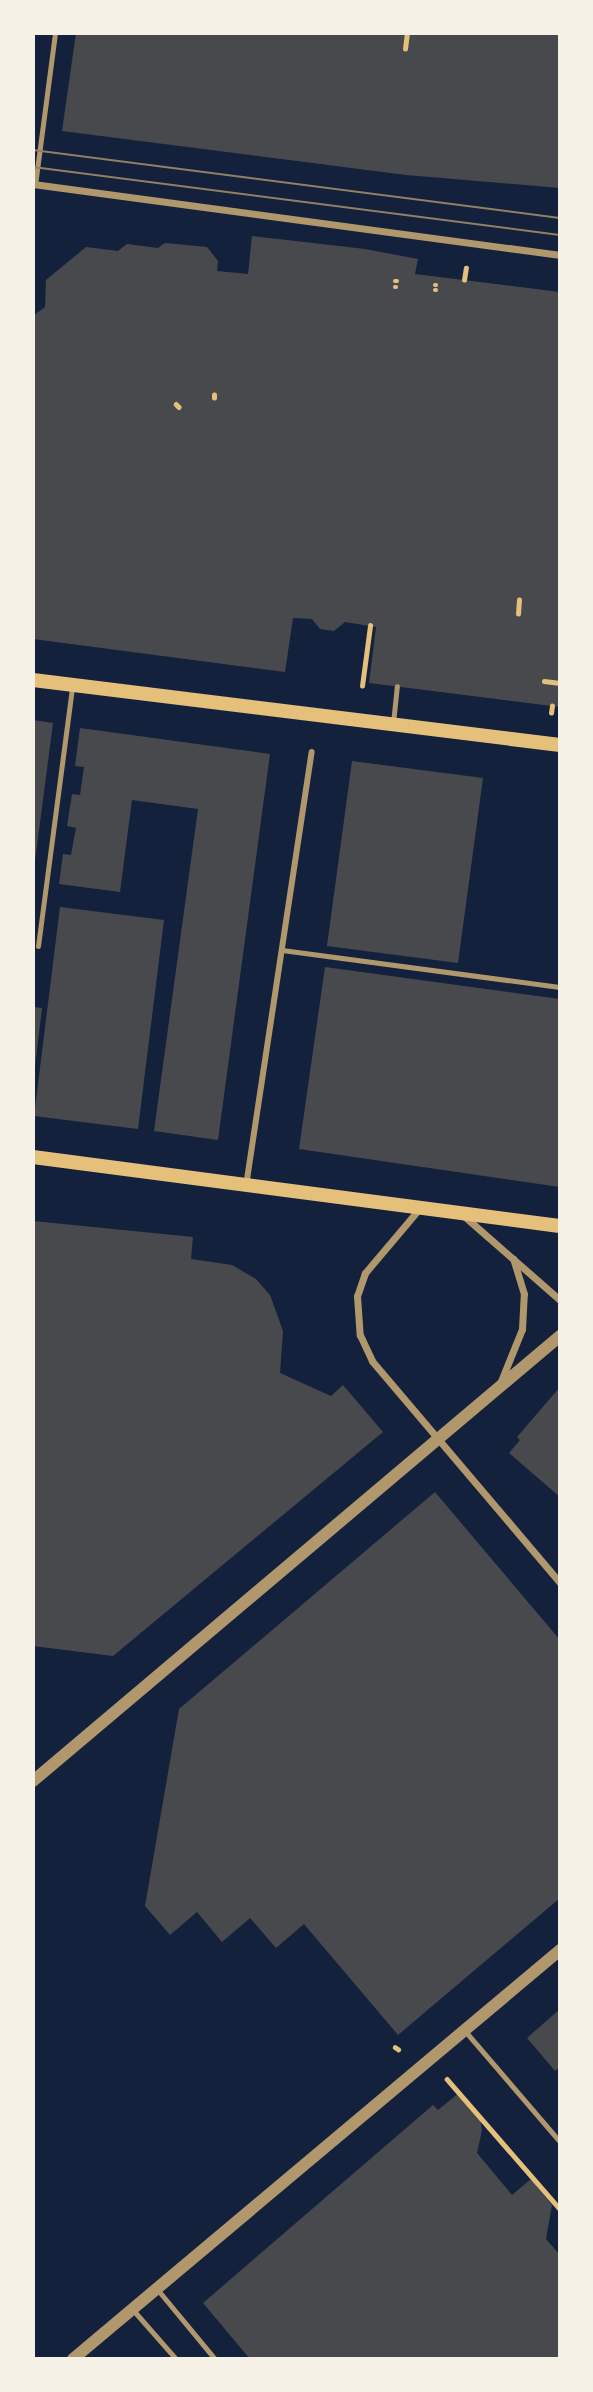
<!DOCTYPE html>
<style>
body{margin:0}
#map{position:relative;width:593px;height:2392px;overflow:hidden;background:#14213d;font-family:Commissioner,sans-serif}
div>[style]{position:absolute}
.building>*{inset:0;background:#48494c}
.path>*{height:4.5px;margin:-2.25px;padding:0 2.25px;transform-origin:2.25px;border-radius:2.25px;background:#e5c07b}
.service>*{height:5px;margin:-2.5px;padding:0 2.5px;transform-origin:2.5px;border-radius:2.5px;background:#b1986c}
.pedestrian>*{height:6px;margin:-3px;padding:0 3px;transform-origin:3px;border-radius:3px;background:#b1986c}
.minor>*{height:7px;margin:-3.5px;padding:0 3.5px;transform-origin:3.5px;border-radius:3.5px;background:#b1986c}
.tertiary>*{height:12px;margin:-6px;padding:0 6px;transform-origin:6px;border-radius:6px;background:#b1986c}
.secondary>*{height:14px;margin:-7px;padding:0 7px;transform-origin:7px;border-radius:7px;background:#e5c07b}
.tram>*{height:2px;margin:-1px;padding:0 1px;transform-origin:1px;border-radius:1px;background:#918062}
span{translate:-50% -50%;white-space:nowrap;text-align:center;line-height:1.15;-webkit-text-stroke:5px #f6f1e7;paint-order:stroke}
.frame{position:absolute;inset:0;border:35px solid #f6f1e7;pointer-events:none}
</style>
<div id="map">
<div class="building">
<i style="clip-path:polygon(76px 33px,560px 33px,560px 188px,406px 175px,62px 131px)"></i>
<i style="clip-path:polygon(252px 236px,365px 249px,418px 259px,415px 274px,560px 292px,560px 707px,369px 683px,376px 627px,345px 622px,334px 631px,320px 629px,312px 619px,293px 618px,285px 672px,33px 639px,33px 316px,45px 307px,46px 280px,86px 247px,118px 251px,127px 244px,158px 248px,165px 243px,207px 247px,218px 261px,217px 271px,248px 274px)"></i>
<i style="clip-path:polygon(33px 720px,53px 723px,35px 861px,33px 861px)"></i>
<i style="clip-path:polygon(80px 728px,270px 754px,218px 1140px,154px 1131px,198px 809px,132px 800px,120px 892px,59px 884px,63px 854px,71px 855px,76px 828px,67px 826px,72px 794px,80px 795px,84px 767px,75px 766px)"></i>
<i style="clip-path:polygon(352px 761px,483px 778px,458px 963px,327px 946px)"></i>
<i style="clip-path:polygon(60px 907px,164px 920px,138px 1129px,34px 1116px)"></i>
<i style="clip-path:polygon(325px 967px,560px 999px,560px 1187px,299px 1149px)"></i>
<i style="clip-path:polygon(33px 1007px,42px 1008px,35px 1066px,33px 1066px)"></i>
<i style="clip-path:polygon(33px 1221px,193px 1237px,191px 1259px,232px 1265px,256px 1279px,270px 1295px,283px 1331px,280px 1373px,331px 1396px,343px 1385px,383px 1432px,113px 1656px,33px 1646px)"></i>
<i style="clip-path:polygon(560px 1387px,560px 1497px,509px 1453px,520px 1440px,517px 1437px)"></i>
<i style="clip-path:polygon(435px 1492px,560px 1640px,560px 1898px,398px 2035px,304px 1924px,276px 1948px,250px 1918px,222px 1942px,197px 1912px,170px 1935px,145px 1906px,179px 1709px)"></i>
<i style="clip-path:polygon(560px 2009px,560px 2067px,555px 2071px,527px 2038px)"></i>
<i style="clip-path:polygon(459px 2093px,480px 2118px,482px 2130px,477px 2153px,512px 2195px,531px 2179px,552px 2205px,546px 2239px,560px 2255px,560px 2359px,250px 2359px,203px 2303px,433px 2105px,438px 2110px)"></i>
</div>
<div class="path">
<i style="left:405px;top:49px;width:16px;rotate:-83deg"></i>
<i style="left:464px;top:280px;width:12px;rotate:-81deg"></i>
<i style="left:395px;top:281px;width:2px"></i>
<i style="left:435px;top:285px;width:1px"></i>
<i style="left:395px;top:287px;width:1px"></i>
<i style="left:435px;top:290px;width:1px"></i>
<i style="left:214px;top:398px;width:3px;rotate:-90deg"></i>
<i style="left:176px;top:404px;width:4px;rotate:45deg"></i>
<i style="left:518px;top:614px;width:14px;rotate:-86deg"></i>
<i style="left:544px;top:681px;width:16px;rotate:7deg"></i>
<i style="left:362px;top:686px;width:61px;rotate:-82.4deg"></i>
<i style="left:551px;top:713px;width:7px;rotate:-82deg"></i>
<i style="left:395px;top:2047px;width:4px;rotate:34deg"></i>
<i style="left:447px;top:2079px;width:172px;rotate:49deg"></i>
</div>
<div class="service">
<i style="left:35px;top:185px;width:153px;rotate:-82.5deg"></i>
<i style="left:393px;top:723px;width:37px;rotate:-84deg"></i>
<i style="left:38px;top:946px;width:262px;rotate:-82.5deg"></i>
<i style="left:282px;top:950px;width:280px;rotate:7.6deg"></i>
<i style="left:465px;top:2031px;width:146px;rotate:49.4deg"></i>
<i style="left:157px;top:2289px;width:91px;rotate:50.4deg"></i>
<i style="left:133px;top:2310px;width:65px;rotate:48.7deg"></i>
</div>
<div class="pedestrian">
<i style="left:246px;top:1186px;width:439px;rotate:-81.4deg"></i>
</div>
<div class="minor">
<i style="left:33px;top:184px;width:532px;rotate:7.67deg"></i>
<i style="left:419px;top:1209px;width:84px;rotate:130.2deg"></i>
<i style="left:365px;top:1273px;width:24px;rotate:109deg"></i>
<i style="left:357px;top:1296px;width:39px;rotate:86deg"></i>
<i style="left:360px;top:1335px;width:29px;rotate:65deg"></i>
<i style="left:372px;top:1361px;width:291px;rotate:49.7deg"></i>
<i style="left:464px;top:1216px;width:128px;rotate:41.2deg"></i>
<i style="left:501px;top:1381px;width:56px;rotate:-68deg"></i>
<i style="left:522px;top:1329px;width:35px;rotate:-87deg"></i>
<i style="left:524px;top:1294px;width:37px;rotate:-107deg"></i>
</div>
<div class="tertiary">
<i style="left:33px;top:1781px;width:690px;rotate:-40.18deg"></i>
<i style="left:73px;top:2359px;width:636px;rotate:-40.02deg"></i>
</div>
<div class="secondary">
<i style="left:33px;top:680px;width:531px;rotate:7.03deg"></i>
<i style="left:33px;top:1157px;width:531px;rotate:7.46deg"></i>
</div>
<div class="tram">
<i style="left:33px;top:150px;width:531px;rotate:7.35deg"></i>
<i style="left:33px;top:167px;width:531px;rotate:7.35deg"></i>
</div>
<div class="frame"></div>
</div>
